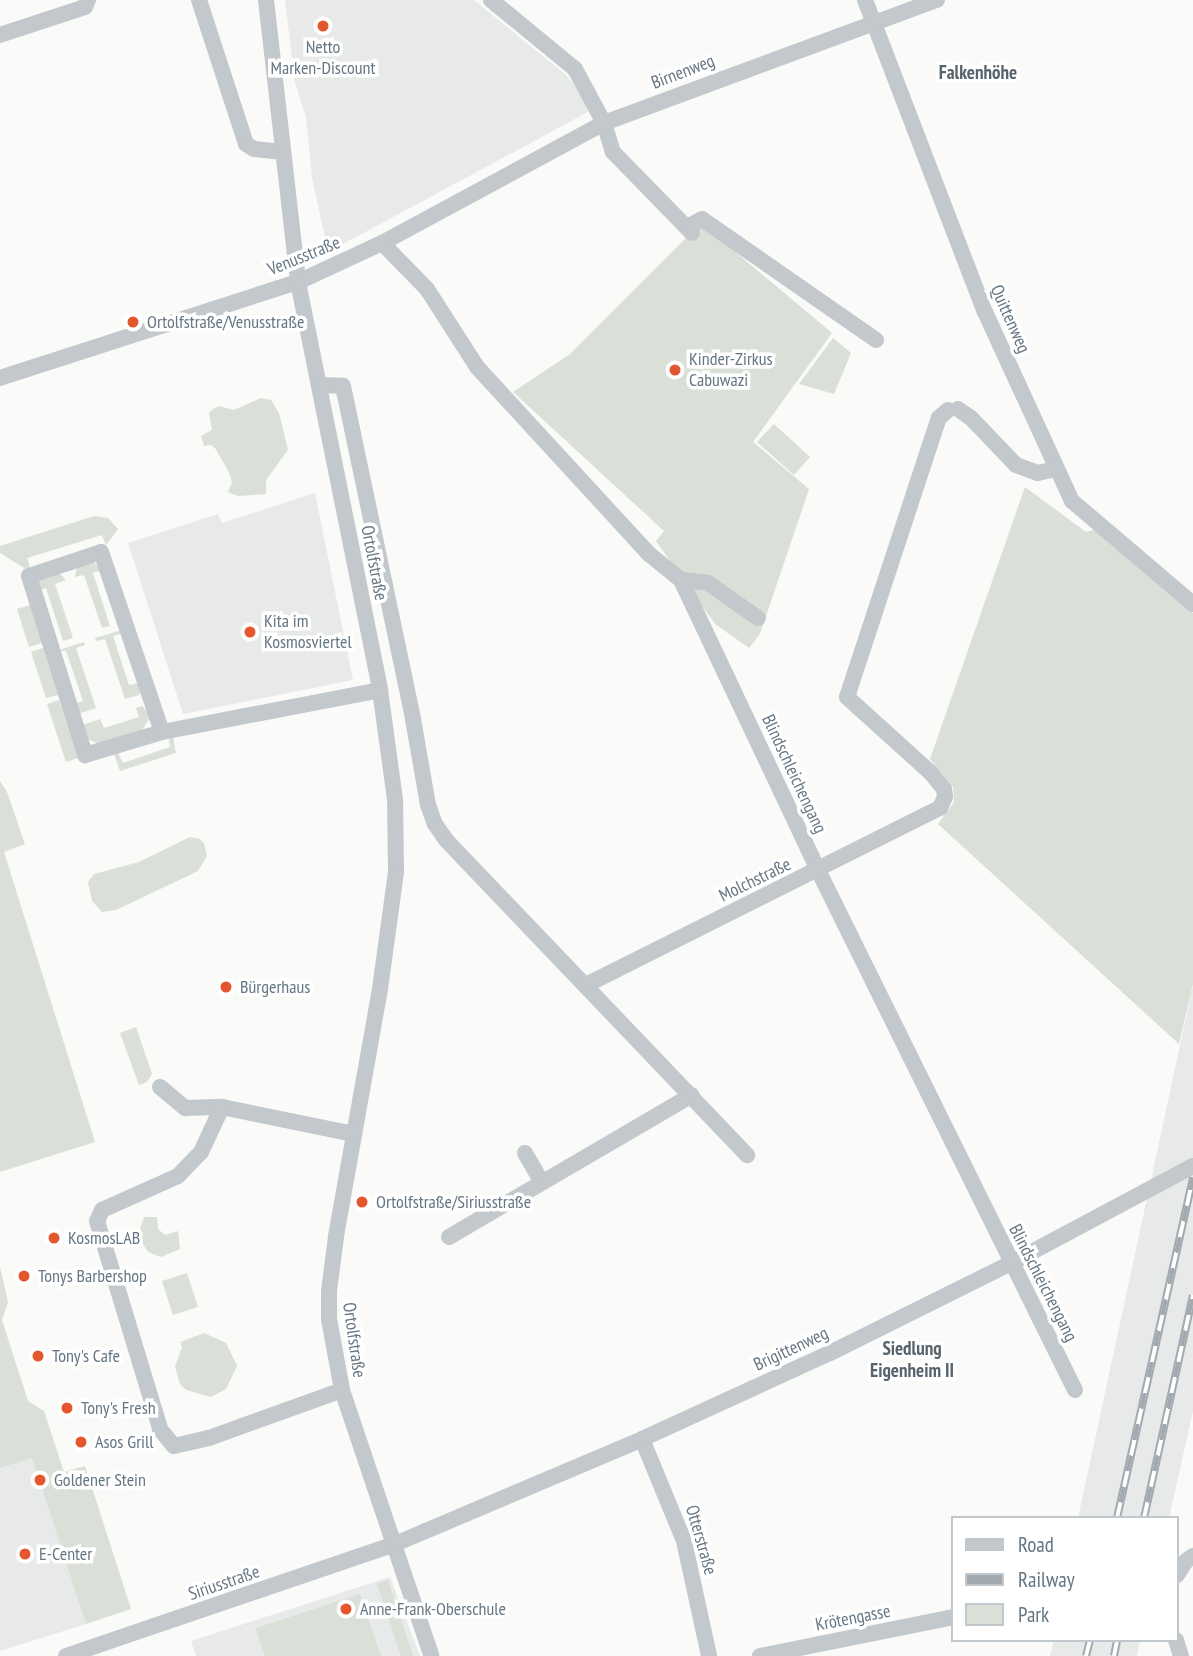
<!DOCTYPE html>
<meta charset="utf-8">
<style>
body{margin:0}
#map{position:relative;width:1193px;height:1656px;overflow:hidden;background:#fafaf8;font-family:"PT Sans Narrow",sans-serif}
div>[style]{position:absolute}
.built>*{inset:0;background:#e8e9e9}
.green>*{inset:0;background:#dadfd7}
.minor>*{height:16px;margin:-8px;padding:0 8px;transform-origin:8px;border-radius:8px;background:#c3c8cc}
.rail>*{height:8px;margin-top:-4px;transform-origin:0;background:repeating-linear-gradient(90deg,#fff 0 16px,#a2aab0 0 32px);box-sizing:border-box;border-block:2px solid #a2aab0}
.dots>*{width:19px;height:19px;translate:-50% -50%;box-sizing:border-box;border:4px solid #fff;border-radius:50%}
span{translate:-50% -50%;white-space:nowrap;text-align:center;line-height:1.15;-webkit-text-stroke:7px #fff;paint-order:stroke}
.poi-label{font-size:18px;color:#657683}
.left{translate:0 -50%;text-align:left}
.street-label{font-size:18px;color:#657683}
.neighbourhood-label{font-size:19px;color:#57646e;font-weight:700}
.legend{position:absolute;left:951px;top:1516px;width:228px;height:126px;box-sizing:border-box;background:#fff;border:2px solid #c1c8cd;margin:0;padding:9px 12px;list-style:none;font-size:21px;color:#657683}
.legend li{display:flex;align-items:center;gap:14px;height:35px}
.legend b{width:35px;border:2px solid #c1c8cd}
</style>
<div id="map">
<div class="built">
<i style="clip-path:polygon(285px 0,474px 0,565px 74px,581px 92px,588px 112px,332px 250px,327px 247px,312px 178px,306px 117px,295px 83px)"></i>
<i style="clip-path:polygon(315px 493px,353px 680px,183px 714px,128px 543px,218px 514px,222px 523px)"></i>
<i style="clip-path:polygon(1193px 985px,1193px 1411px,1169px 1518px,1078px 1518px)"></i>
<i style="clip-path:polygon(32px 1457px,86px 1624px,0 1651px,0 1468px)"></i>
<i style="clip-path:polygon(390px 1577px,420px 1656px,196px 1656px,191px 1641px)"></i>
<i style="clip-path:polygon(1054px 1640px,1140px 1640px,1137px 1656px,1050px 1656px)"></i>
</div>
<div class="green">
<i style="clip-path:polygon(701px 223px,832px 333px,753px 442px,809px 489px,760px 634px,749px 648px,715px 624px,656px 541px,664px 531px,513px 392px,570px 354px)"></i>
<i style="clip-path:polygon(833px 338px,851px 353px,834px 394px,799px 384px)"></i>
<i style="clip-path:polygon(261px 398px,271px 400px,279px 413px,288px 450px,266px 480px,266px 494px,238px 496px,228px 492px,232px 483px,230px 474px,215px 448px,211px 445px,204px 446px,201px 436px,212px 430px,209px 413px,213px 409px,219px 406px,234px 410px)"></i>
<i style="clip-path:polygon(774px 424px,810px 457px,794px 475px,757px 442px)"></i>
<i style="clip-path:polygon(1025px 487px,1086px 532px,1096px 529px,1193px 613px,1193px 984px,1179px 1044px,938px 824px,954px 802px,953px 787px,930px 759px)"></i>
<i style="clip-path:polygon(94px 516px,108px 518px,118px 529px,106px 545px,102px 535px,27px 558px,30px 567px,26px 569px,0 553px,0 546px)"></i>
<i style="clip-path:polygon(92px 561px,102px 570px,93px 573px,110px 626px,102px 628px,84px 575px,75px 577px,77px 565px)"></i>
<i style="clip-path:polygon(57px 571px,66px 580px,55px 584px,73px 638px,63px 641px,46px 588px,37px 591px,38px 581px)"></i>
<i style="clip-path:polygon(30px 605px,42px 643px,29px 647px,17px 609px)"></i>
<i style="clip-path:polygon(122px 630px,123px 633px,113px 636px,129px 685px,139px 683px,141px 690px,139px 695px,125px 699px,105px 639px,96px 641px,95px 638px)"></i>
<i style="clip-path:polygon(84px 642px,85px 645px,76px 648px,96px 708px,81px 713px,76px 711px,74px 704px,83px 701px,66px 651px,56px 651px)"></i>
<i style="clip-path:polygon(43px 648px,58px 695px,46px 698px,31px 652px)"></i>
<i style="clip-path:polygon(59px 700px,78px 758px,66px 762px,47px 704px)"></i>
<i style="clip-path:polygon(142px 706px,147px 711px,149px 719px,141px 732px,99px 744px,86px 738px,82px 728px,85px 724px,100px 719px,104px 728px,139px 717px,136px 708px)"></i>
<i style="clip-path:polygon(173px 737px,176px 753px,120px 771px,114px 754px,118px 753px,123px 763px,170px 747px,169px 738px)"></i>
<i style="clip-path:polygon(0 781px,7px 792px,25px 844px,4px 852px,95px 1142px,0 1172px)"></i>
<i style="clip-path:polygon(190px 837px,200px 839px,204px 843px,207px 856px,198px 871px,116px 910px,102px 912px,92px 901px,88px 882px,94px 874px,139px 862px)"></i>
<i style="clip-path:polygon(136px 1027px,152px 1074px,147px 1082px,139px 1085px,120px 1033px)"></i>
<i style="clip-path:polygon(144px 1217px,157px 1217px,158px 1229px,165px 1235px,178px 1231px,180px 1249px,161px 1257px,148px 1252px,138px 1236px)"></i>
<i style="clip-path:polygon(0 1267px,8px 1302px,2px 1320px,28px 1401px,44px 1411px,64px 1472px,85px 1466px,131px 1609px,86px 1624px,32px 1458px,0 1468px)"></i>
<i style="clip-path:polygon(187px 1273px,198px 1307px,173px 1315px,162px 1281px)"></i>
<i style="clip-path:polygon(204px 1333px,226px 1343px,237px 1366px,226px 1389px,211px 1397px,186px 1390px,180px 1384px,175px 1367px,182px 1347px,180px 1342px)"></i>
<i style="clip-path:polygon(388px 1580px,413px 1656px,401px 1656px,377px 1583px)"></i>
<i style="clip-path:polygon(360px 1594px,381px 1656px,265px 1656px,256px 1628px)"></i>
</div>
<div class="minor">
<i style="left:199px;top:0;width:151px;rotate:71.9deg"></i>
<i style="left:246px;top:144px;width:9px;rotate:32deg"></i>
<i style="left:254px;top:149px;width:29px;rotate:6deg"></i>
<i style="left:266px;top:0;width:284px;rotate:83.5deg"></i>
<i style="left:298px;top:282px;width:416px;rotate:78.6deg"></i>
<i style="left:380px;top:690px;width:110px;rotate:82.2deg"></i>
<i style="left:395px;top:799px;width:73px;rotate:89.2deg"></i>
<i style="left:396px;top:872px;width:118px;rotate:97.8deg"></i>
<i style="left:380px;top:989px;width:252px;rotate:100.1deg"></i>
<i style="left:336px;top:1237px;width:54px;rotate:97.4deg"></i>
<i style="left:329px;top:1291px;width:28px;rotate:90deg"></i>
<i style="left:329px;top:1319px;width:72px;rotate:79.6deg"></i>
<i style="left:342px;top:1390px;width:280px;rotate:71.4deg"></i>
<i style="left:491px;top:0;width:109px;rotate:39.4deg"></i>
<i style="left:575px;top:69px;width:61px;rotate:61.8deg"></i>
<i style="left:604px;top:123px;width:30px;rotate:73deg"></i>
<i style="left:613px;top:152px;width:113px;rotate:45.7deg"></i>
<i style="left:865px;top:0;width:334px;rotate:69deg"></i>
<i style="left:985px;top:312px;width:208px;rotate:65.3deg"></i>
<i style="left:1072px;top:501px;width:159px;rotate:40.4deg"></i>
<i style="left:0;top:35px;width:89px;rotate:-18.2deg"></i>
<i style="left:85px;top:7px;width:8px;rotate:-67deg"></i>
<i style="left:687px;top:227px;width:17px;rotate:-28deg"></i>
<i style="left:702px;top:219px;width:212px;rotate:34.8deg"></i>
<i style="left:382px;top:243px;width:64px;rotate:45.6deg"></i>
<i style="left:427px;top:289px;width:93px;rotate:57.3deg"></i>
<i style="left:477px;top:367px;width:254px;rotate:47.4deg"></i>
<i style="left:649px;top:554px;width:41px;rotate:39.1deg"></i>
<i style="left:681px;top:580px;width:321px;rotate:64.7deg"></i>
<i style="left:818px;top:870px;width:580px;rotate:63.7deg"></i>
<i style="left:0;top:378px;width:313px;rotate:-17.9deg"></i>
<i style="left:298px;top:282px;width:93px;rotate:-24.9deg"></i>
<i style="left:382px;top:243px;width:252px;rotate:-28.4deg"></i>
<i style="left:604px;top:123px;width:355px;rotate:-20.3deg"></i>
<i style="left:319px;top:385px;width:24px;rotate:2deg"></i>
<i style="left:343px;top:386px;width:340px;rotate:78.1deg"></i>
<i style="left:413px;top:719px;width:87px;rotate:80.1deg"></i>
<i style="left:428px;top:805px;width:20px;rotate:70deg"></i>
<i style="left:435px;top:824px;width:19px;rotate:55deg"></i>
<i style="left:446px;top:840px;width:436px;rotate:46.3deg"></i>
<i style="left:958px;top:409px;width:16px;rotate:35deg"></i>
<i style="left:971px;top:418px;width:65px;rotate:46.2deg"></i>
<i style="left:1016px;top:465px;width:23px;rotate:20deg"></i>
<i style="left:1038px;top:473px;width:18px;rotate:-13deg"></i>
<i style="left:681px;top:580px;width:27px;rotate:6deg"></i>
<i style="left:708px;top:583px;width:61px;rotate:35deg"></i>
<i style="left:162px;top:732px;width:190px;rotate:-108.7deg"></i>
<i style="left:101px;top:552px;width:76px;rotate:161.6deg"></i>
<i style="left:29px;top:576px;width:188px;rotate:72.6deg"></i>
<i style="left:85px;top:755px;width:80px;rotate:-16.6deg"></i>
<i style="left:162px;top:732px;width:222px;rotate:-10.9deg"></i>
<i style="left:586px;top:985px;width:396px;rotate:-26.6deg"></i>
<i style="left:940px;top:808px;width:12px;rotate:-66deg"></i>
<i style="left:945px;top:797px;width:8px;rotate:-97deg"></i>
<i style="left:944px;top:789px;width:21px;rotate:-129deg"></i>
<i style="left:931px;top:773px;width:113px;rotate:-137.9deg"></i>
<i style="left:847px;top:697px;width:294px;rotate:-71.8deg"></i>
<i style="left:939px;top:418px;width:12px;rotate:-42deg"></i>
<i style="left:160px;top:1087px;width:33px;rotate:40deg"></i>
<i style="left:185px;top:1108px;width:37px;rotate:-2deg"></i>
<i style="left:222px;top:1107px;width:135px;rotate:11.6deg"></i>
<i style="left:222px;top:1107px;width:50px;rotate:115deg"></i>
<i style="left:201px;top:1152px;width:33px;rotate:134deg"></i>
<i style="left:178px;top:1176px;width:83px;rotate:155.9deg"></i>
<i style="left:102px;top:1210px;width:12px;rotate:114deg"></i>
<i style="left:97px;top:1221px;width:217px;rotate:73.1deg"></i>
<i style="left:160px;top:1429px;width:22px;rotate:51deg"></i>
<i style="left:174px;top:1446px;width:36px;rotate:-13deg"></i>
<i style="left:209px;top:1438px;width:141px;rotate:-19.8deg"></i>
<i style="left:525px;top:1153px;width:34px;rotate:60deg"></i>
<i style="left:449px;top:1237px;width:281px;rotate:-30.3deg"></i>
<i style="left:642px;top:1439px;width:110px;rotate:67.6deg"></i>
<i style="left:684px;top:1541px;width:118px;rotate:77.7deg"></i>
<i style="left:1177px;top:1575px;width:17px;rotate:-57deg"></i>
<i style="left:1186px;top:1561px;width:9px;rotate:-36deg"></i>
<i style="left:1176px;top:1640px;width:17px;rotate:73deg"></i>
<i style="left:66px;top:1656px;width:348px;rotate:-18.8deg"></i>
<i style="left:395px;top:1544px;width:268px;rotate:-23deg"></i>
<i style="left:642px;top:1439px;width:207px;rotate:-24.6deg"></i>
<i style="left:830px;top:1353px;width:202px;rotate:-26.4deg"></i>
<i style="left:1011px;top:1263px;width:206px;rotate:-28.1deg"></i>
<i style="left:760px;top:1656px;width:197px;rotate:-11.4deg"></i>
</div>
<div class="rail">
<i style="left:1117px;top:1518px;width:349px;rotate:-77.4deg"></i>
<i style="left:1144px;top:1518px;width:228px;rotate:-77.6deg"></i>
<i style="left:1086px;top:1656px;width:16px;rotate:-76deg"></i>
<i style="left:1114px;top:1656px;width:16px;rotate:-79deg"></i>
</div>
<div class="dots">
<i style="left:323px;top:26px;background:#e4572e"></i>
<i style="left:133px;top:322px;background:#e4572e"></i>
<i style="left:675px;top:370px;background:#e4572e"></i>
<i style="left:250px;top:632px;background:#e4572e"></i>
<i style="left:226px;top:987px;background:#e4572e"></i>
<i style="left:362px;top:1202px;background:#e4572e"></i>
<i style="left:54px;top:1238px;background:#e4572e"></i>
<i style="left:24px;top:1276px;background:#e4572e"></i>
<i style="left:38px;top:1356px;background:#e4572e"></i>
<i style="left:67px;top:1408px;background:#e4572e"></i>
<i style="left:81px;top:1442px;background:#e4572e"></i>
<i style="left:40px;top:1480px;background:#e4572e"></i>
<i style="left:25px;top:1554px;background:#e4572e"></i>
<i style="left:346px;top:1609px;background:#e4572e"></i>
</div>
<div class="poi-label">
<span style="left:323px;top:58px">Netto<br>Marken-Discount</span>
<span class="left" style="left:147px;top:322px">Ortolfstraße/Venusstraße</span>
<span class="left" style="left:689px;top:370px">Kinder-Zirkus<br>Cabuwazi</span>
<span class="left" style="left:264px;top:632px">Kita im<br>Kosmosviertel</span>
<span class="left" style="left:240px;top:987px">Bürgerhaus</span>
<span class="left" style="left:376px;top:1202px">Ortolfstraße/Siriusstraße</span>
<span class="left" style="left:68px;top:1238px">KosmosLAB</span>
<span class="left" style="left:38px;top:1276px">Tonys Barbershop</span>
<span class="left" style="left:52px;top:1356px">Tony's Cafe</span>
<span class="left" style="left:81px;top:1408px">Tony's Fresh</span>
<span class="left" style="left:95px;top:1442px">Asos Grill</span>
<span class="left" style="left:54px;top:1480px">Goldener Stein</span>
<span class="left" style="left:39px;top:1554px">E-Center</span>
<span class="left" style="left:360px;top:1609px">Anne-Frank-Oberschule</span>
</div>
<div class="street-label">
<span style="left:683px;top:72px;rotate:-21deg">Birnenweg</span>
<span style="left:304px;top:256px;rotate:-22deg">Venusstraße</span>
<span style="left:1010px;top:319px;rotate:66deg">Quittenweg</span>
<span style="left:374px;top:563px;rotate:79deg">Ortolfstraße</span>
<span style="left:794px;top:774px;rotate:65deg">Blindschleichengang</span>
<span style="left:755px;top:880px;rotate:-26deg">Molchstraße</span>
<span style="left:1043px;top:1283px;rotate:63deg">Blindschleichengang</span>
<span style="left:354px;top:1340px;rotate:82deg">Ortolfstraße</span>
<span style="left:791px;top:1349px;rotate:-25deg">Brigittenweg</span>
<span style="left:701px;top:1540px;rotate:74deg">Otterstraße</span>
<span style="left:224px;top:1583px;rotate:-19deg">Siriusstraße</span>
<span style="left:853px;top:1618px;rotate:-11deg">Krötengasse</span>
</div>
<div class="neighbourhood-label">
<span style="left:978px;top:73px">Falkenhöhe</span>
<span style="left:912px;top:1360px">Siedlung<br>Eigenheim II</span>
</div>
<ul class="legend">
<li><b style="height:9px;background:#c3c8cc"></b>Road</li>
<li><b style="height:9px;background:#a2aab0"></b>Railway</li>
<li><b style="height:19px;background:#dadfd7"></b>Park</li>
</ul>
</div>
